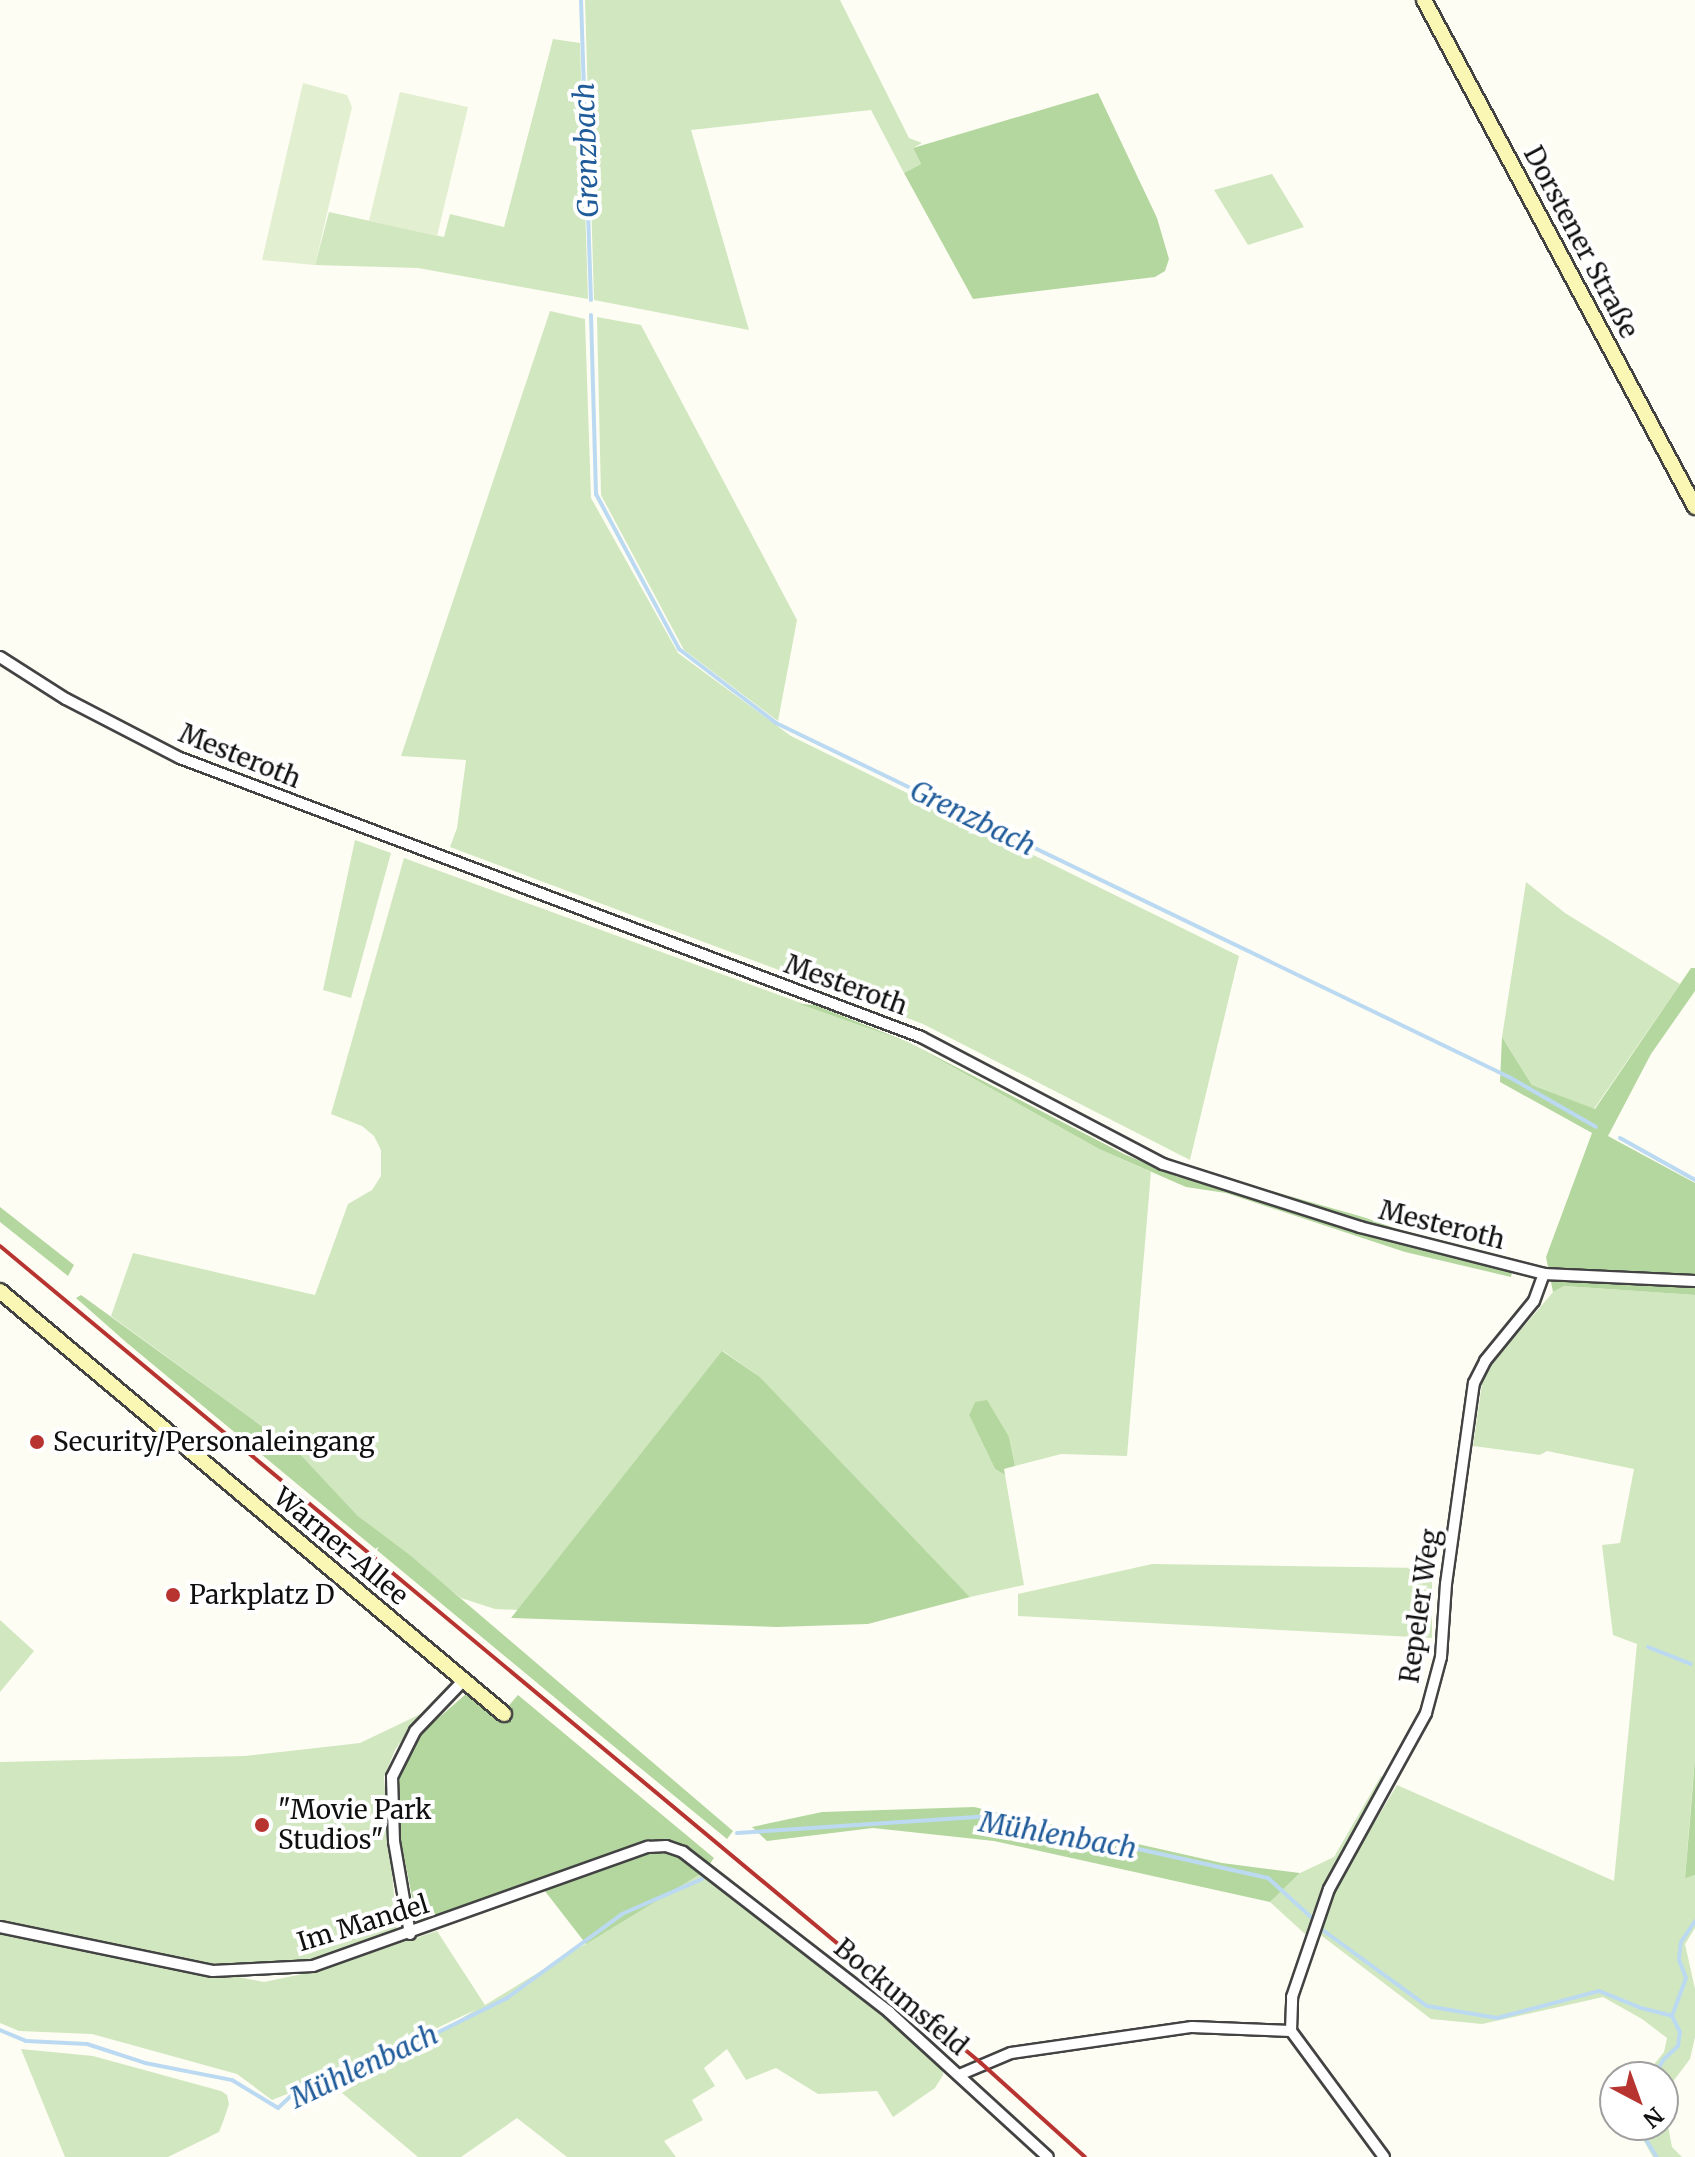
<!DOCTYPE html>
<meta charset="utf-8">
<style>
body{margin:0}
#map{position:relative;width:1695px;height:2157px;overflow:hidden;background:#fefdf4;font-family:Merriweather,serif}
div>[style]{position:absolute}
.green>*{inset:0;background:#d1e7bf}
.forest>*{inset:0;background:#b4d79f}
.pitch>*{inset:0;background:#e2efd0}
.stream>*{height:4px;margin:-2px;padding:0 2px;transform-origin:2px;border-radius:2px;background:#bbdaf2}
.roads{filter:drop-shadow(2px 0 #434343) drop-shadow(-2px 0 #434343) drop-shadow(0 2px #434343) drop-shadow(0 -2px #434343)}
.street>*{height:10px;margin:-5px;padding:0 5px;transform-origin:5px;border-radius:5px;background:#fff}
.secondary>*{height:14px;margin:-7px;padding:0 7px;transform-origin:7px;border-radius:7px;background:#f9f7b3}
.rail>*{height:4px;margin:-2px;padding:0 2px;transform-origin:2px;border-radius:2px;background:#b73430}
.dots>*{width:22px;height:22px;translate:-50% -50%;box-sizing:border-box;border:4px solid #fff;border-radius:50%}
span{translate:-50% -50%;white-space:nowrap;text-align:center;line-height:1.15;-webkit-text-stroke:8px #fff;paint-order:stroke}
.street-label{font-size:26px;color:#101010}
.poi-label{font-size:26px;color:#101010}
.left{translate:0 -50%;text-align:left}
.water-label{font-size:28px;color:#205c9a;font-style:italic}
.north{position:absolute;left:1599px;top:2061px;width:80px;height:80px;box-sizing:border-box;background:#fff;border:2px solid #9f9f9f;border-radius:50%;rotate:139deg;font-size:22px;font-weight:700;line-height:32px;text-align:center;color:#101010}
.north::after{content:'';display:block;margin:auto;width:28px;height:36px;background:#b73430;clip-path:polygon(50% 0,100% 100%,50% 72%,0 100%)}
</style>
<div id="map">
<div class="green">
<i style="clip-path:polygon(585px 0,840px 0,909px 138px,922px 143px,913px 148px,921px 164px,904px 173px,871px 110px,691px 130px,749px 330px,594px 300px)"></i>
<i style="clip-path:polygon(553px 39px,580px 43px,588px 299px,418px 268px,315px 265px,329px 212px,444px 237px,450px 214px,504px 227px)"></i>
<i style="clip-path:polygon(1272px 174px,1304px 227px,1248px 245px,1214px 190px)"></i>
<i style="clip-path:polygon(550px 311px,585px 319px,591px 498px,678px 653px,791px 736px,1239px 956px,1190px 1160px,923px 1024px,450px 847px,457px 828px,466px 760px,401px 756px)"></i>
<i style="clip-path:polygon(597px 317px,641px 325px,797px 620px,778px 721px,684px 650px,601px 495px)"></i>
<i style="clip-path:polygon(355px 840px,391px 853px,351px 998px,323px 990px)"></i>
<i style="clip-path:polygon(404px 858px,908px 1042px,1099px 1149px,1151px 1172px,1127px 1456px,1061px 1454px,1015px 1466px,1009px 1437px,975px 1402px,969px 1415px,995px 1469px,1005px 1475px,1024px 1585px,970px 1597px,760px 1377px,723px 1351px,518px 1610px,495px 1609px,461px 1598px,358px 1516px,299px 1453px,111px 1316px,133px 1253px,315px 1295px,348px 1204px,372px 1190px,381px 1176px,381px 1150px,374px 1136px,362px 1126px,331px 1114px)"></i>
<i style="clip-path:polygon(1526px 882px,1565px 913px,1680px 984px,1594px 1109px,1532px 1085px,1502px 1037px)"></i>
<i style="clip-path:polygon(1564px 1286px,1695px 1295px,1695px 1756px,1685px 1877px,1695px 1875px,1695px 1928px,1685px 1944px,1695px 1989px,1695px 2037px,1690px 2059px,1669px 2087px,1667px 2120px,1672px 2147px,1682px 2157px,1653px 2157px,1637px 2129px,1639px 2125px,1663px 2125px,1663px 2077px,1649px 2077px,1647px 2073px,1664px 2052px,1667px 2038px,1642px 2019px,1603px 1997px,1482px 2024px,1431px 2019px,1318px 1933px,1305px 1934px,1270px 1902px,1300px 1873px,1334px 1857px,1381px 1776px,1387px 1780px,1312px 1914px,1322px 1923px,1335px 1888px,1397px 1785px,1614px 1881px,1637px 1644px,1613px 1635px,1602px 1545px,1620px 1543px,1634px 1469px,1547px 1451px,1540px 1455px,1473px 1446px,1482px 1384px,1491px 1365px,1553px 1292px)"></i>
<i style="clip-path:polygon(1152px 1564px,1423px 1568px,1432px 1578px,1432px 1638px,1018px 1616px,1018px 1594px)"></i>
<i style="clip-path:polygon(0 1620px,34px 1651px,0 1692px)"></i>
<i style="clip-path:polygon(429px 1710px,411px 1727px,395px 1750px,384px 1777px,397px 1931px,310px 1962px,211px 1965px,0 1920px,0 1762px,244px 1756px,360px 1743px)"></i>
<i style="clip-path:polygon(704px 1872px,936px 2056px,942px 2065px,943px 2075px,935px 2088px,893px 2117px,877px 2091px,818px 2094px,776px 2068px,746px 2080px,727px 2049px,704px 2068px,715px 2086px,692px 2100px,703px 2120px,664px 2141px,676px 2157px,567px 2157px,517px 2118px,461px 2157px,418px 2157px,342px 2093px,475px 2010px,355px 2067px,272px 2100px,237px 2074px,92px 2034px,19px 2031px,0 2023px,0 1930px,264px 1982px,307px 1973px,437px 1931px,485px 2005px)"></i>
<i style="clip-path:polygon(21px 2049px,93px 2056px,221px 2091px,227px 2095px,229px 2104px,224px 2119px,219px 2132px,168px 2157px,65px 2157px)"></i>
</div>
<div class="forest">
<i style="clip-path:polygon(1098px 93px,1157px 218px,1169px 259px,1165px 271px,1155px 277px,973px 299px,904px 173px,921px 164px,913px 148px)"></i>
<i style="clip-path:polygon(1691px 968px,1695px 968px,1695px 991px,1651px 1054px,1608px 1136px,1695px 1183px,1695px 1295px,1564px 1286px,1553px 1292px,1546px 1257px,1592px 1133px,1500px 1082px,1502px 1037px,1532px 1085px,1595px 1109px)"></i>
<i style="clip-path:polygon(800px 1004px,815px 1005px,908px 1042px,1124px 1154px,1178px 1177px,1230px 1179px,1363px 1217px,1483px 1259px,1515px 1259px,1511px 1277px,1405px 1252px,1226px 1193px,1186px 1187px,1099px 1149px,908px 1042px)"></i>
<i style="clip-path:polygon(0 1207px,74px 1265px,68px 1276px,0 1222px)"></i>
<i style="clip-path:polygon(81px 1295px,299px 1453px,358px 1516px,411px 1556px,733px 1831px,727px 1839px,589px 1726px,127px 1343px,76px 1298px)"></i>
<i style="clip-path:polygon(722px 1351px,760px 1377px,970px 1597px,868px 1624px,777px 1627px,511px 1618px)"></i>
<i style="clip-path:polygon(987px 1400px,1009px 1437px,1015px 1466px,1004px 1469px,1005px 1475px,995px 1469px,969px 1415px,975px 1402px)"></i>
<i style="clip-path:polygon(466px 1694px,497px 1719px,518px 1695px,714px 1858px,704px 1872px,586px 1944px,541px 1886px,475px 1901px,417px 1922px,401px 1841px,397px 1779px,419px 1735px)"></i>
<i style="clip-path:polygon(1695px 1756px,1695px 1875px,1685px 1878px,1692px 1796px)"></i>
<i style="clip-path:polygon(974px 1807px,1222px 1863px,1300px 1873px,1270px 1902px,994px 1841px,873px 1828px,767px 1841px,752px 1827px,822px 1812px)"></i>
</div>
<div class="pitch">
<i style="clip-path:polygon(303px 83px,347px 95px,352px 107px,315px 265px,262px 260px)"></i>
<i style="clip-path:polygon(400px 92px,468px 107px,437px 236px,369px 221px)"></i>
</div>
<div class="stream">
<i style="left:581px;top:0;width:300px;rotate:88.1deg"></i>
<i style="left:591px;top:315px;width:179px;rotate:88.4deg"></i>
<i style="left:596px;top:494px;width:176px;rotate:61.8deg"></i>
<i style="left:679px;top:649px;width:122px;rotate:37.3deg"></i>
<i style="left:776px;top:723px;width:814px;rotate:25.78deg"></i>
<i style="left:1509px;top:1077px;width:100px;rotate:29.9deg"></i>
<i style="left:1620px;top:1138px;width:86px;rotate:29.2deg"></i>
<i style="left:1648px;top:1647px;width:46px;rotate:21.6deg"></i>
<i style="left:737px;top:1833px;width:255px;rotate:-3.8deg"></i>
<i style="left:991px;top:1816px;width:284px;rotate:12.6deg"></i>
<i style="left:1268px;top:1878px;width:61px;rotate:42.3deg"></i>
<i style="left:1324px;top:1931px;width:127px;rotate:36.1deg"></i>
<i style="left:1427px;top:2006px;width:71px;rotate:9.7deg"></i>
<i style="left:1497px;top:2018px;width:106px;rotate:-14.8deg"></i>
<i style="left:1599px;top:1991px;width:45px;rotate:22deg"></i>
<i style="left:1641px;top:2008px;width:32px;rotate:14deg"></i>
<i style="left:0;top:2030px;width:28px;rotate:23deg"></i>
<i style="left:26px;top:2041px;width:61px;rotate:2.8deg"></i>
<i style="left:87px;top:2044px;width:61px;rotate:18.1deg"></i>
<i style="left:145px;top:2063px;width:89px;rotate:11.1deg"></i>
<i style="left:232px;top:2080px;width:54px;rotate:31.3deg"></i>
<i style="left:278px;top:2108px;width:18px;rotate:-43deg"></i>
<i style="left:291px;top:2096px;width:25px;rotate:-5deg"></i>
<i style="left:316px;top:2094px;width:13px;rotate:-61deg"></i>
<i style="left:322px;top:2083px;width:35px;rotate:-16deg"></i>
<i style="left:356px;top:2073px;width:169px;rotate:-26.4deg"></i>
<i style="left:507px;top:1998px;width:142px;rotate:-36.1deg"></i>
<i style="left:622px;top:1914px;width:87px;rotate:-23.6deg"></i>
<i style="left:1654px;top:2077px;width:19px;rotate:-62deg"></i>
<i style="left:1663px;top:2060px;width:21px;rotate:-43deg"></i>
<i style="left:1678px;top:2046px;width:14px;rotate:-82deg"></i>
<i style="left:1680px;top:2032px;width:18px;rotate:-117deg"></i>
<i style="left:1672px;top:2016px;width:40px;rotate:-69.8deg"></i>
<i style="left:1686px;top:1978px;width:19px;rotate:-111deg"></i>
<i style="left:1679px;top:1960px;width:18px;rotate:-84deg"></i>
<i style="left:1681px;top:1942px;width:25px;rotate:-56deg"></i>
<i style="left:1643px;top:2125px;width:10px;rotate:90deg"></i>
<i style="left:1643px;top:2135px;width:26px;rotate:58deg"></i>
</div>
<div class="roads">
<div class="street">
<i style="left:0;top:657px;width:78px;rotate:32.5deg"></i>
<i style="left:66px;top:699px;width:128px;rotate:27.4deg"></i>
<i style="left:180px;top:758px;width:792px;rotate:20.63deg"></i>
<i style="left:921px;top:1037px;width:273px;rotate:27.7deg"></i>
<i style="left:1163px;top:1164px;width:207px;rotate:17.7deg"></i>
<i style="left:1360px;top:1227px;width:190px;rotate:14.3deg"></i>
<i style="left:1544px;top:1274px;width:151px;rotate:2.7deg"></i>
<i style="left:0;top:1927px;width:217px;rotate:11.7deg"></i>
<i style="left:213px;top:1971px;width:100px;rotate:-2.9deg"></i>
<i style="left:313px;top:1966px;width:356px;rotate:-19.6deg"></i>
<i style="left:648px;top:1847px;width:18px;rotate:-3deg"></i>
<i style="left:666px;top:1846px;width:18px;rotate:19deg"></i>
<i style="left:683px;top:1852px;width:261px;rotate:37.8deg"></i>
<i style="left:889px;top:2012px;width:215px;rotate:42.4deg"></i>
<i style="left:410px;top:1934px;width:94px;rotate:-99.8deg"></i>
<i style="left:394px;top:1841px;width:64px;rotate:-91.8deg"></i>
<i style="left:392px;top:1777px;width:51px;rotate:-63.4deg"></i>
<i style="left:415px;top:1731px;width:69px;rotate:-46.2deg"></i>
<i style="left:959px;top:2075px;width:56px;rotate:-22.9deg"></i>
<i style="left:1011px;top:2053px;width:183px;rotate:-8.2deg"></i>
<i style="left:1192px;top:2027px;width:99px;rotate:2.3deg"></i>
<i style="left:1384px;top:2157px;width:157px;rotate:-126.4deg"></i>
<i style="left:1291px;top:2031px;width:34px;rotate:-88deg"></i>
<i style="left:1292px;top:1997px;width:114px;rotate:-71.1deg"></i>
<i style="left:1329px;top:1889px;width:201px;rotate:-61.1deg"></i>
<i style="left:1426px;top:1713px;width:58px;rotate:-75deg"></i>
<i style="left:1441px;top:1657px;width:73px;rotate:-86.1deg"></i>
<i style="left:1446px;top:1584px;width:203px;rotate:-82.1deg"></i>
<i style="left:1474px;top:1383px;width:25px;rotate:-63deg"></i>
<i style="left:1485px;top:1361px;width:77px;rotate:-50.8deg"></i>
<i style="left:1534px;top:1301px;width:29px;rotate:-70deg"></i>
</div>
<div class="secondary">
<i style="left:1424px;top:0;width:575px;rotate:61.87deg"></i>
<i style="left:0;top:1291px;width:658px;rotate:40.01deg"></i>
</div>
</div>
<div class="rail">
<i style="left:0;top:1246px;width:1277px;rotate:39.79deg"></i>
<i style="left:981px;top:2063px;width:140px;rotate:42.1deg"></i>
</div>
<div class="dots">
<i style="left:37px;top:1442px;background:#b73430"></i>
<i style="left:173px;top:1595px;background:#b73430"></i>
<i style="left:262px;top:1825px;background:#b73430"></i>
</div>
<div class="street-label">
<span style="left:1581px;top:242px;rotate:62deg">Dorstener Straße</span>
<span style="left:240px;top:756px;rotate:22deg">Mesteroth</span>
<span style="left:846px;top:985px;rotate:20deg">Mesteroth</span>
<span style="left:1442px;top:1225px;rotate:14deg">Mesteroth</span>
<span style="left:341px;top:1546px;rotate:40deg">Warner-Allee</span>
<span style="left:1420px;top:1606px;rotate:-82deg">Repeler Weg</span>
<span style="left:363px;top:1923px;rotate:-17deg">Im Mandel</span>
<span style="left:901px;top:1997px;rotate:40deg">Bockumsfeld</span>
</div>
<div class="poi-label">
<span class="left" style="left:53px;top:1442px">Security/Personaleingang</span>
<span class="left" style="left:189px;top:1595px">Parkplatz D</span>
<span class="left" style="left:278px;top:1825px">"Movie Park<br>Studios"</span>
</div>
<div class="water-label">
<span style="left:586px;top:150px;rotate:-92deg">Grenzbach</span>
<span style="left:973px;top:818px;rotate:26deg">Grenzbach</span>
<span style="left:1058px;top:1835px;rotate:10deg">Mühlenbach</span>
<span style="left:364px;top:2066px;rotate:-25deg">Mühlenbach</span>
</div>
<div class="north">N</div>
</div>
